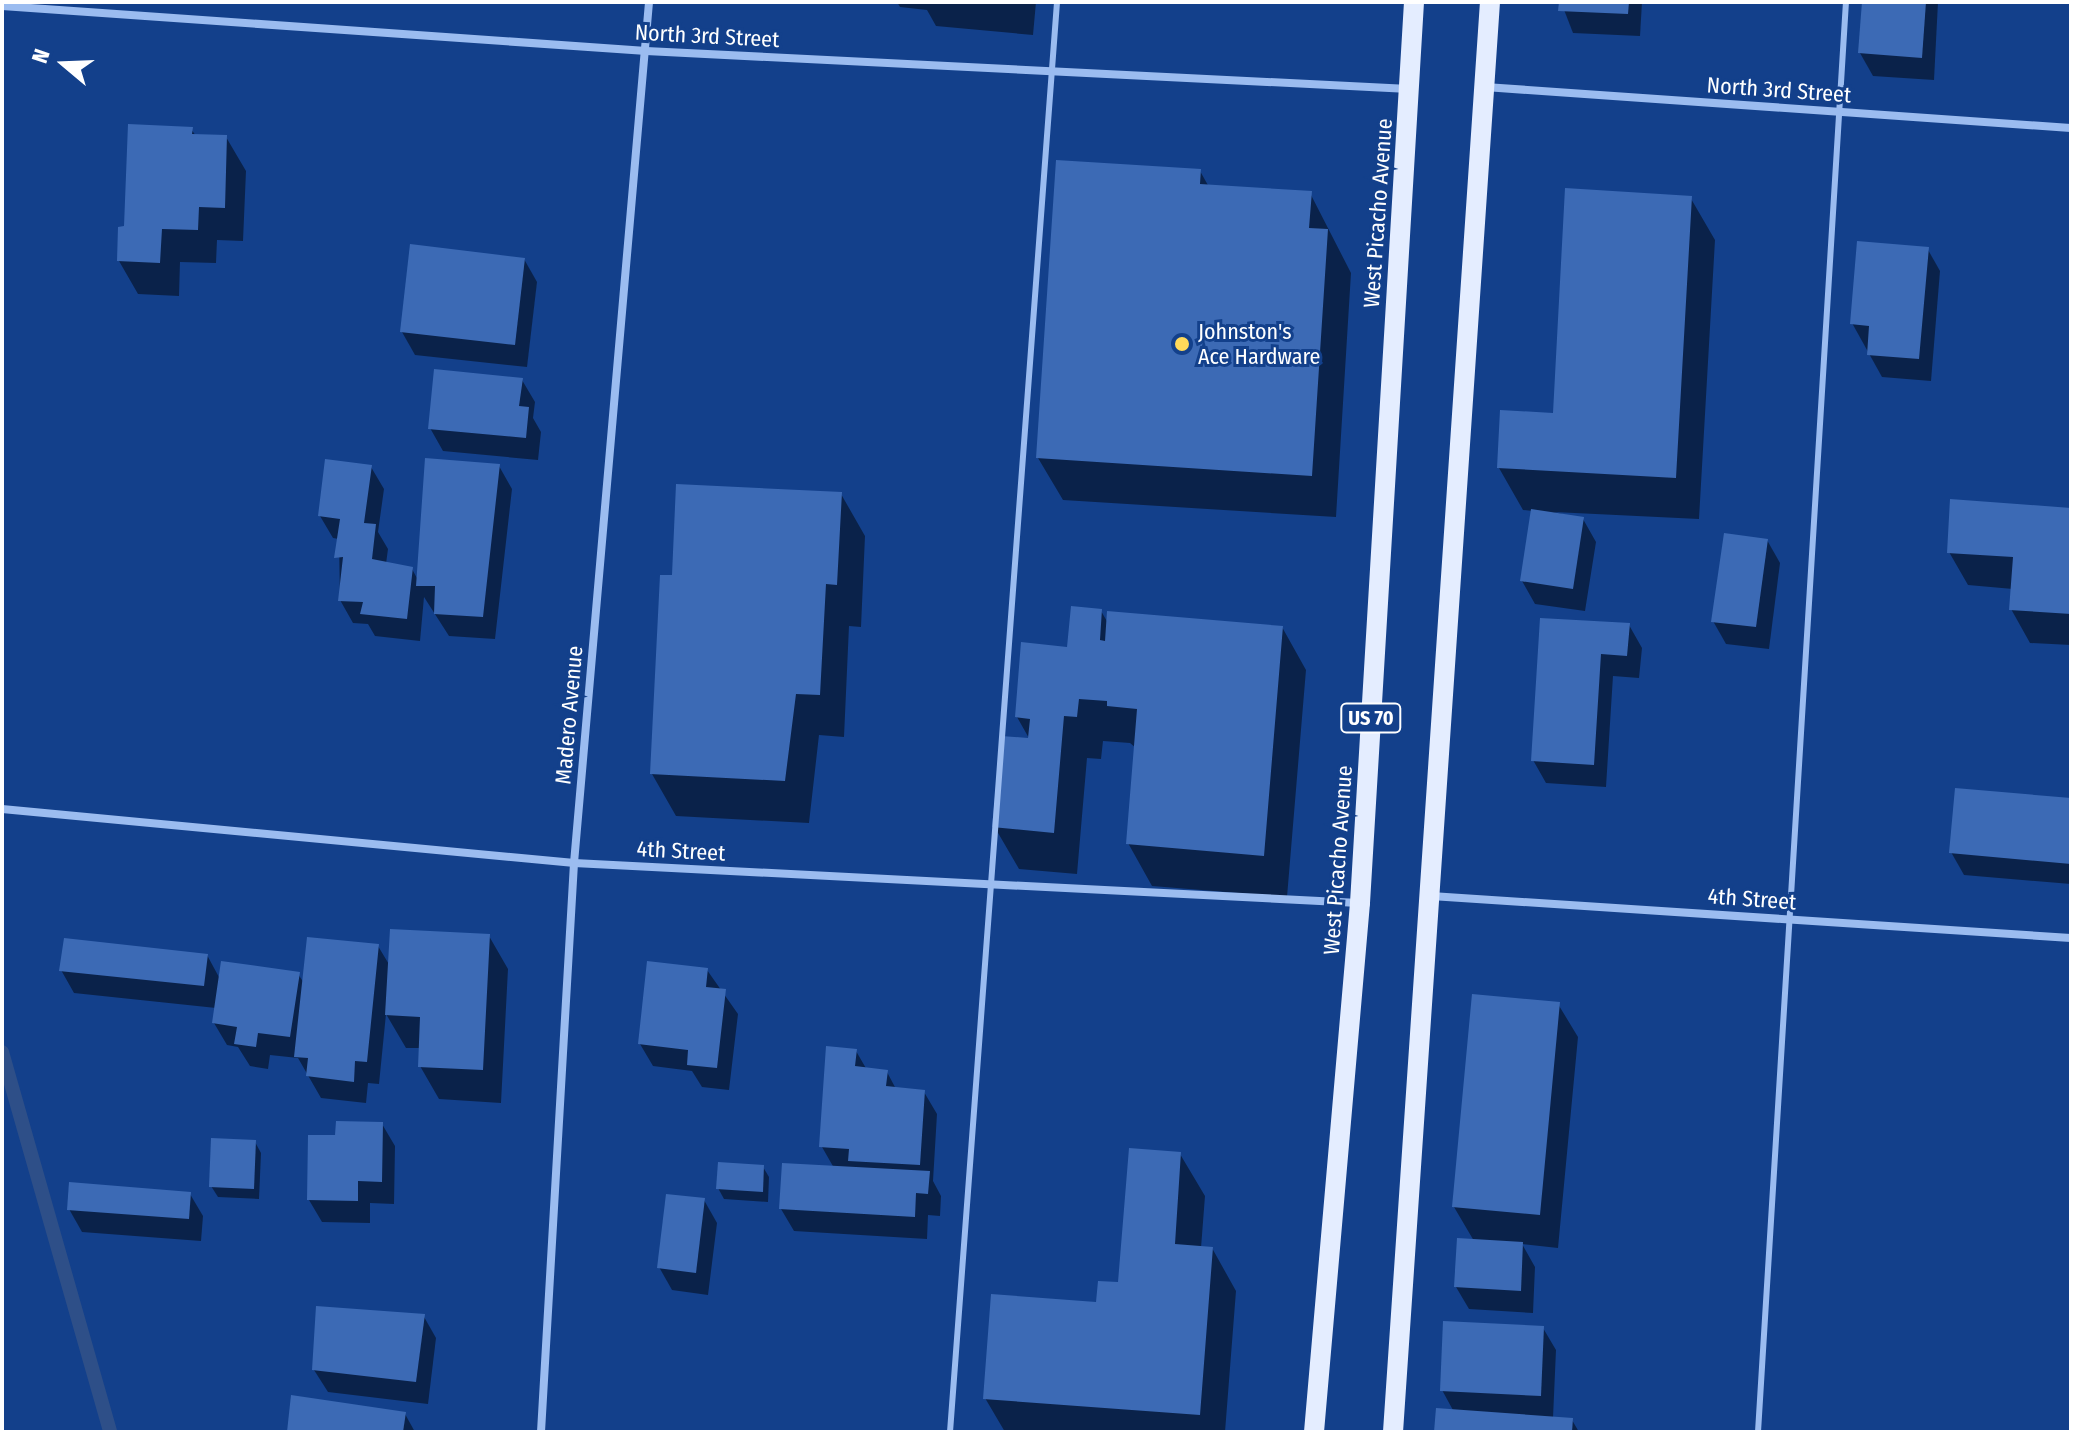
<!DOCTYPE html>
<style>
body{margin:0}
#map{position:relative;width:2073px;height:1434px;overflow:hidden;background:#13408b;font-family:"Fira Sans Condensed",sans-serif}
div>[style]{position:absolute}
.shadow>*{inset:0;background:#0007}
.stream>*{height:14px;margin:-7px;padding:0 7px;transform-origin:7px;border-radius:7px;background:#2e4f88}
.building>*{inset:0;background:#3c6ab5}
.service>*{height:6px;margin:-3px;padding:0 3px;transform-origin:3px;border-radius:3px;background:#9bbcf0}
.minor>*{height:8px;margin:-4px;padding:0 4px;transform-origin:4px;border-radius:4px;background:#9bbcf0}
.primary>*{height:20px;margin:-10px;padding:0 10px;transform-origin:10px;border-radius:10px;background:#e4edff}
.dots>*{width:22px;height:22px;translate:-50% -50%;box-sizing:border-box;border:4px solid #13408b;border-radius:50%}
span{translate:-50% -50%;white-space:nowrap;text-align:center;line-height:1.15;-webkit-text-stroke:6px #13408b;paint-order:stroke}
.shield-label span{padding:2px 6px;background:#13408b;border:2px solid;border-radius:6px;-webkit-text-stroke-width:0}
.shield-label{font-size:20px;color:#fff;font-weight:700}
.street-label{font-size:22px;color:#fff}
.poi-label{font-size:22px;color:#fff}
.left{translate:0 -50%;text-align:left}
.frame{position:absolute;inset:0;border:4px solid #fff;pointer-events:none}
.north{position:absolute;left:24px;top:24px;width:80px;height:80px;-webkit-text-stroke:6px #13408b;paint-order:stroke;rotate:289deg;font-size:22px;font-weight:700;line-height:32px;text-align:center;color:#fff}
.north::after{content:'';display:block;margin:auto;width:28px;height:36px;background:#fff;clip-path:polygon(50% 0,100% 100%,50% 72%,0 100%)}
</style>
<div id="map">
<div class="shadow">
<i style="clip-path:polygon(897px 2px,1036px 2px,1033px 35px,936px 26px,927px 10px,900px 7px)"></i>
<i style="clip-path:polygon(1561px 2px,1642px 2px,1640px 36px,1573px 33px)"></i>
<i style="clip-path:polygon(1864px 2px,1938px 2px,1934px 80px,1873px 76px,1860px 53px)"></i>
<i style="clip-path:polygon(191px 129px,196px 136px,226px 137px,246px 171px,243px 241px,217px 240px,216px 263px,180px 262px,179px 296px,138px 294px,119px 261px,126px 228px)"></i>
<i style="clip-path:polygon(1200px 171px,1209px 187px,1310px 193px,1351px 273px,1336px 517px,1063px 500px,1038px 458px)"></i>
<i style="clip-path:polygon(1690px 197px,1715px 240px,1699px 519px,1554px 512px,1583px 519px,1596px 542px,1585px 611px,1535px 604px,1522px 581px,1533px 511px,1523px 510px,1499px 468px,1555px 415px)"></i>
<i style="clip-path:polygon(1927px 248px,1940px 271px,1931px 381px,1882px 377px,1852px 323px)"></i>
<i style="clip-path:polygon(524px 259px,537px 282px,527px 367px,415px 355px,402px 332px)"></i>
<i style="clip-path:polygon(522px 380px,535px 402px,533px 418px,541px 432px,538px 460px,443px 451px,430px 428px)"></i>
<i style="clip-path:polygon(499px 466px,512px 489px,495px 639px,449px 636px,424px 597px,420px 641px,375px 636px,368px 624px,353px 623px,340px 600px,339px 539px,333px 538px,320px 516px,371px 467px,384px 489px,378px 532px,388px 549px,386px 564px,412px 569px,418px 580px)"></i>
<i style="clip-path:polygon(841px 494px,865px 536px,861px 627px,849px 626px,844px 737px,819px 735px,809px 823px,676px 816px,652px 774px,674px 577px)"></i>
<i style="clip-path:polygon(2071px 510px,2071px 645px,2030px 643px,2011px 609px,2013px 589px,1968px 585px,1949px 552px)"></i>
<i style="clip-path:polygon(1767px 540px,1780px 563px,1769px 649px,1726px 644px,1713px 621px)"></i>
<i style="clip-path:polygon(1101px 611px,1108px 623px,1282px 627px,1306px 670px,1287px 897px,1152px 886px,1128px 843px,1136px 748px,1130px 743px,1103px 741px,1101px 759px,1087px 758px,1077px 874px,1019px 869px,994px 826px,1030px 740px,1017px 717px)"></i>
<i style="clip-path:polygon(1542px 620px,1629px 625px,1642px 648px,1639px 678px,1613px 676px,1606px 787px,1546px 783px,1533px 760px)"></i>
<i style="clip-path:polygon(2071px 800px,2071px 884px,1964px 875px,1951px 852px)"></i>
<i style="clip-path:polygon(489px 936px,508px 969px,501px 1103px,439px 1099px,420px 1066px,421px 1048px,406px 1048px,386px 1014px,379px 1084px,368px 1083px,366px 1103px,321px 1098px,298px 1058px,270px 1055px,268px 1069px,250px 1066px,238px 1047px,227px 1045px,214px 1023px,216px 1008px,74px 993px,61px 970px,207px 955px,220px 979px,298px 974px,304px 983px,378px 946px,390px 966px)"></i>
<i style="clip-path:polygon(707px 970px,738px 1014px,729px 1090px,702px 1087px,692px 1071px,653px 1066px,640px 1044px)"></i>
<i style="clip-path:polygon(1558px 1004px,1578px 1037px,1558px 1248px,1522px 1244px,1535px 1267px,1533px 1313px,1469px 1309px,1456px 1287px,1474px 1241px,1454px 1207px)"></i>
<i style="clip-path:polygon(856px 1051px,867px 1070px,887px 1072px,896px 1089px,924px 1092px,937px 1114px,933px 1181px,941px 1196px,940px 1216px,928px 1215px,927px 1239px,794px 1231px,781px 1209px,834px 1168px,822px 1147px)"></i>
<i style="clip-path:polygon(382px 1124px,395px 1146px,394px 1204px,370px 1203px,370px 1223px,322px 1222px,309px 1200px,337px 1137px)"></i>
<i style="clip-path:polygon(255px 1142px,261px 1153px,259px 1199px,218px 1197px,211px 1186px)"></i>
<i style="clip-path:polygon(1180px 1154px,1205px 1196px,1201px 1248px,1212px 1248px,1236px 1291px,1225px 1432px,1005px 1432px,985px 1398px,1120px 1284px)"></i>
<i style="clip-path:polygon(763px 1167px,769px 1177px,768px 1202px,724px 1199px,718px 1188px)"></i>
<i style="clip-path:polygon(190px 1194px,203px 1216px,201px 1241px,82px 1232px,69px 1209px)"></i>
<i style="clip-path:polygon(704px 1200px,717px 1223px,708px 1295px,672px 1290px,659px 1267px)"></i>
<i style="clip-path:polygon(423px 1315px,436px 1338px,428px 1404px,328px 1392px,314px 1370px)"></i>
<i style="clip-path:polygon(1543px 1328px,1556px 1350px,1553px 1418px,1572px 1420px,1579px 1432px,1436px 1432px,1454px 1412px,1442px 1390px)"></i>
<i style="clip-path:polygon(405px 1414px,415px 1432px,289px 1432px)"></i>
</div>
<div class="stream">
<i style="left:2px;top:1052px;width:395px;rotate:74.1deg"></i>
</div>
<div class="building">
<i style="clip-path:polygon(1559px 2px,1629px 2px,1628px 14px,1558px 11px)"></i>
<i style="clip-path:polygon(1862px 2px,1926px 2px,1922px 58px,1858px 53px)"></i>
<i style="clip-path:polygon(128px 124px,193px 127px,192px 134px,227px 135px,225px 208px,199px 207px,198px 230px,162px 229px,160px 263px,117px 261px,118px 227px,124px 226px)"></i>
<i style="clip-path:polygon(1056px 160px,1201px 169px,1200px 184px,1312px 191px,1309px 228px,1328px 229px,1312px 476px,1036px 458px)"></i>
<i style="clip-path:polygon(1565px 188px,1692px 196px,1676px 478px,1497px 468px,1500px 410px,1553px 413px)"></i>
<i style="clip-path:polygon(1857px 241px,1929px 247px,1919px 359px,1867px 355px,1869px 326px,1850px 324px)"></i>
<i style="clip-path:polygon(410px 244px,525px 258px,515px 345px,400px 332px)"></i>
<i style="clip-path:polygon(434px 369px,523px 378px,519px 406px,529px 407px,526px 438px,428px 429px)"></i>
<i style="clip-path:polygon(425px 458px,500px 464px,483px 617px,434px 614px,435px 586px,416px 586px)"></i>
<i style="clip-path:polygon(325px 459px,372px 465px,364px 523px,376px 524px,372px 559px,413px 567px,407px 619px,360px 614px,363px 602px,338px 601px,343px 557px,334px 558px,340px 519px,318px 516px)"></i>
<i style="clip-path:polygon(676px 484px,842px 492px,837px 585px,826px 584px,820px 695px,796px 694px,785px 781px,650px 774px,660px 575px,672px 575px)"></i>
<i style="clip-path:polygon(1950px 499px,2071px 508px,2071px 614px,2009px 610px,2013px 557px,1947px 553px)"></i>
<i style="clip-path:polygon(1531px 509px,1584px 517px,1573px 589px,1520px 581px)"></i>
<i style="clip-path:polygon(1724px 533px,1768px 539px,1756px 627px,1711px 622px)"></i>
<i style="clip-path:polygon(1071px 606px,1102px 609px,1100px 640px,1105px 641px,1107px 611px,1283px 626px,1264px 856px,1126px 844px,1137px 709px,1107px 706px,1107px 701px,1079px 699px,1077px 717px,1064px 716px,1054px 833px,992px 827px,1001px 736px,1028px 738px,1030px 719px,1015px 717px,1021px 642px,1067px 647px)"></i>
<i style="clip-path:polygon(1540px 618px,1630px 623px,1627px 656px,1601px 654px,1594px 765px,1531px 761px)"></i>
<i style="clip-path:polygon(1955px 788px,2071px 798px,2071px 864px,1949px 853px)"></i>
<i style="clip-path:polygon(390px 929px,490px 934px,483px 1070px,418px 1067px,420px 1017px,385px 1015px)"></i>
<i style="clip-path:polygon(307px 937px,379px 944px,367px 1062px,355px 1061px,354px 1082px,306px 1076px,308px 1058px,294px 1057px)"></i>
<i style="clip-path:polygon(64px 938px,208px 954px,204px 986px,59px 971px)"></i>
<i style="clip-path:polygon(221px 961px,300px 972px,290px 1037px,258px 1033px,256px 1047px,234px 1044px,237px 1027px,212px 1023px)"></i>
<i style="clip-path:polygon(647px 961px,708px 968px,706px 987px,726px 989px,717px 1068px,687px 1065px,688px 1050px,638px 1044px)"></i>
<i style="clip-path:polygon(1472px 994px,1560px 1002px,1540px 1215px,1452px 1207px)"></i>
<i style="clip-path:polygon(826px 1046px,857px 1049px,855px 1066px,888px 1070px,886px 1086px,925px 1090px,920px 1165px,848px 1161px,849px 1149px,819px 1147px)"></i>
<i style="clip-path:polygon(336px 1121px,383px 1122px,382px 1182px,358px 1181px,358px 1201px,307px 1200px,308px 1135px,335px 1135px)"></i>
<i style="clip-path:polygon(211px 1138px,256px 1140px,254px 1189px,209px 1187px)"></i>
<i style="clip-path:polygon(1129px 1148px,1181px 1152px,1175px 1244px,1213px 1247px,1200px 1415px,983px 1399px,991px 1294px,1096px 1302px,1098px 1281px,1118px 1282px)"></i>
<i style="clip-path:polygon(718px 1162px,764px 1165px,763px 1192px,716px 1189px)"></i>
<i style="clip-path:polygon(782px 1163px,930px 1171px,928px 1194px,916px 1193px,915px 1217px,779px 1209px)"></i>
<i style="clip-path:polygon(69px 1182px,191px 1192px,189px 1219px,67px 1210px)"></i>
<i style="clip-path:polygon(666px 1194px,705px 1198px,696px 1273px,657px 1268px)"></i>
<i style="clip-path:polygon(1457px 1238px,1523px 1242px,1521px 1291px,1454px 1287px)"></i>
<i style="clip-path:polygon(316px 1306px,425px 1314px,416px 1382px,312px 1370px)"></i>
<i style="clip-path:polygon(1443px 1321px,1544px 1326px,1541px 1396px,1440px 1391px)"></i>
<i style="clip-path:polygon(291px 1395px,406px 1412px,403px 1432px,287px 1432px)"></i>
<i style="clip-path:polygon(1436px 1408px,1573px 1418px,1572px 1432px,1434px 1432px)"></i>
</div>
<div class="service">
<i style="left:950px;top:1432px;width:1434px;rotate:-85.72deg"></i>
<i style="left:1758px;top:1432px;width:1433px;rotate:-86.48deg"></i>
</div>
<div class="minor">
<i style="left:2px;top:6px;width:646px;rotate:4deg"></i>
<i style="left:646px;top:51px;width:764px;rotate:2.85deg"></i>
<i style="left:1485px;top:87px;width:587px;rotate:4deg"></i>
<i style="left:2px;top:809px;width:575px;rotate:5.39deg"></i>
<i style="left:574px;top:863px;width:786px;rotate:2.92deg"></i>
<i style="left:1431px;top:896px;width:641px;rotate:3.75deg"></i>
<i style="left:541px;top:1432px;width:570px;rotate:-86.68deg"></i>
<i style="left:574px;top:863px;width:864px;rotate:-85.02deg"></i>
</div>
<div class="primary">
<i style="left:1314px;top:1432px;width:531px;rotate:-85.03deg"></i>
<i style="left:1360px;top:903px;width:903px;rotate:-86.57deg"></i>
<i style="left:1393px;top:1432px;width:1433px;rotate:-86.12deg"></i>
</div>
<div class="dots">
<i style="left:1182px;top:344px;background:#ffd95a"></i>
</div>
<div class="shield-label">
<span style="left:1371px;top:718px">US 70</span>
</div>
<div class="street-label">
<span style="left:707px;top:36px;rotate:3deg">North 3rd Street</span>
<span style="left:1779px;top:90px;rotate:4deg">North 3rd Street</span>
<span style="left:1378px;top:213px;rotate:-86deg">West Picacho Avenue</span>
<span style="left:569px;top:715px;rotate:-85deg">Madero Avenue</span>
<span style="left:681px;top:851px;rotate:3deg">4th Street</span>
<span style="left:1338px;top:860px;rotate:-86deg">West Picacho Avenue</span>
<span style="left:1752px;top:899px;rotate:4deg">4th Street</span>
</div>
<div class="poi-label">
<span class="left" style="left:1198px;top:344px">Johnston's<br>Ace Hardware</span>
</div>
<div class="frame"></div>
<div class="north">N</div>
</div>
